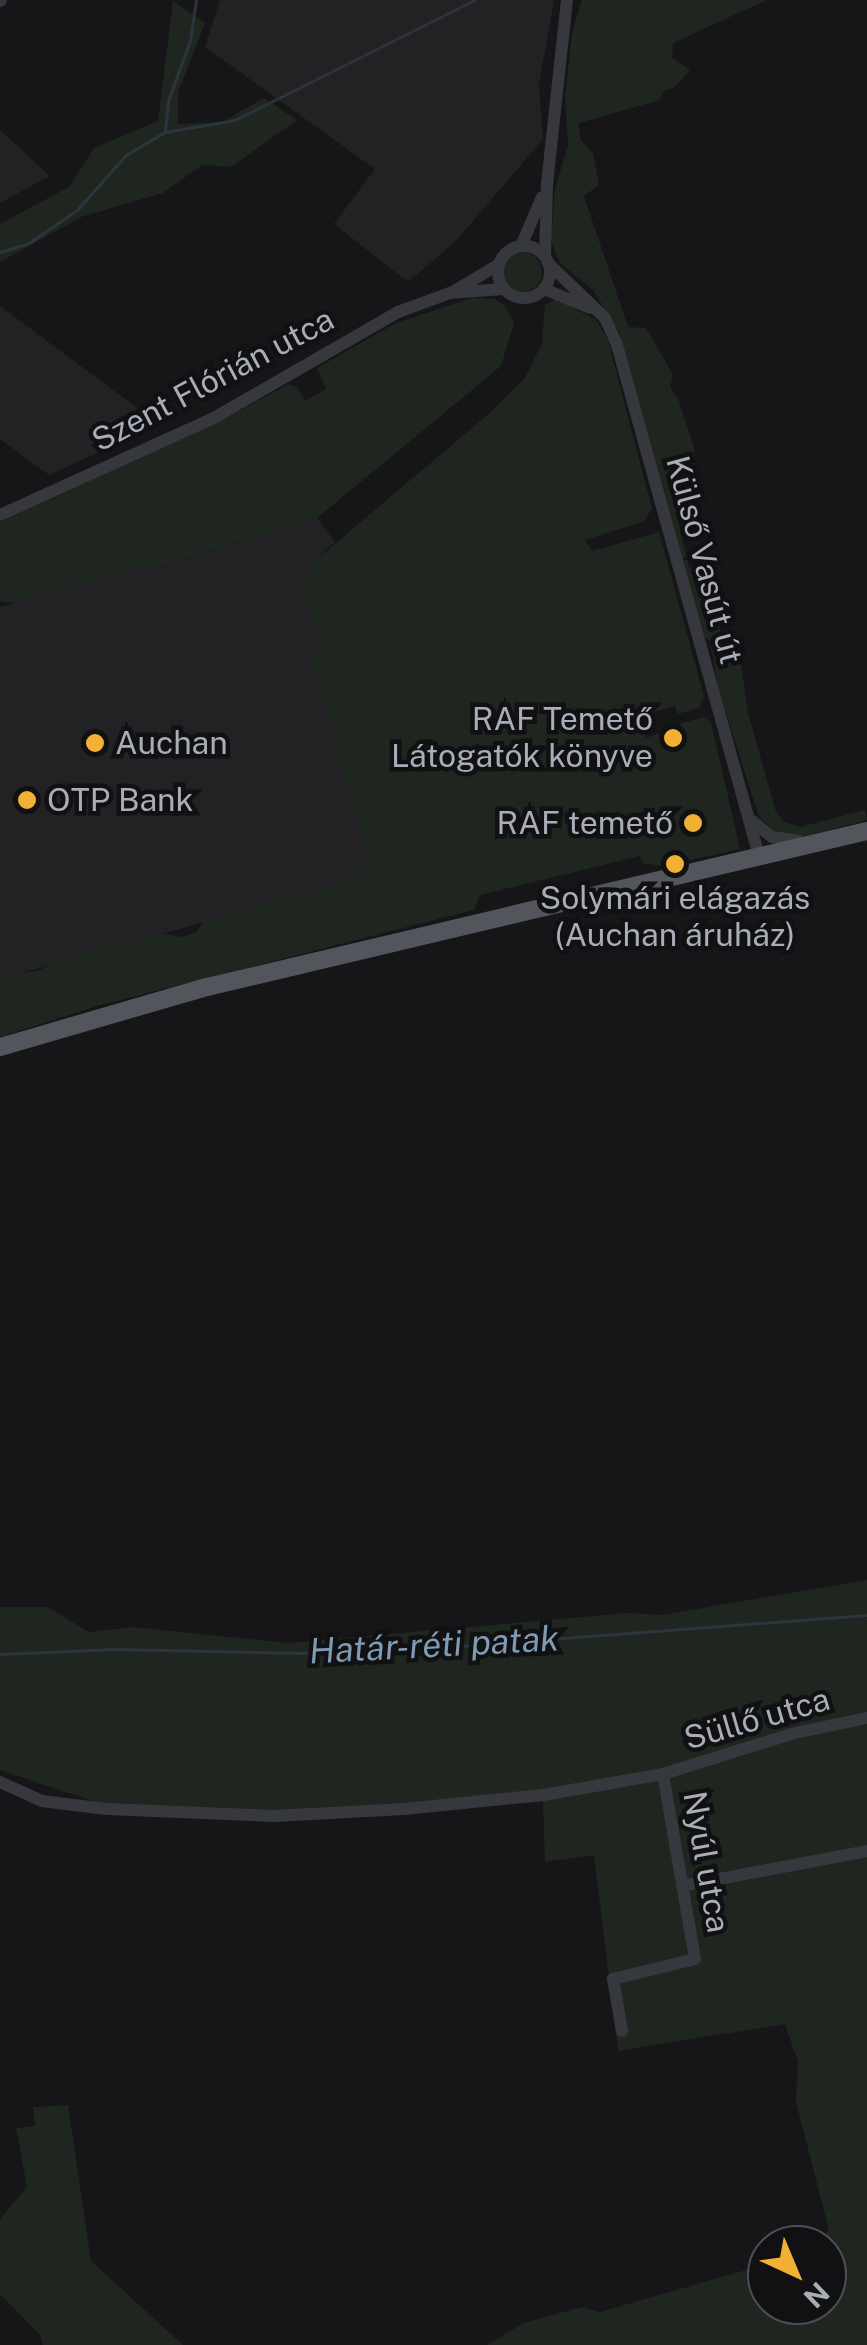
<!DOCTYPE html>
<meta charset="utf-8">
<style>
body{margin:0}
#map{position:relative;width:867px;height:2345px;overflow:hidden;background:#161618;font-family:"Public Sans",sans-serif}
div>[style]{position:absolute}
.built>*{inset:0;background:#222225}
.green>*{inset:0;background:#1e261f}
.round{border-radius:50%}
.stream>*{height:2.5px;margin:-1.25px;padding:0 1.25px;transform-origin:1.25px;border-radius:1.25px;background:#2c353c}
.minor>*{height:12px;margin:-6px;padding:0 6px;transform-origin:6px;border-radius:6px;background:#37383d}
.minor>.ring{margin:-6px;padding:0;box-sizing:content-box;background:none;border:12px solid #37383d;border-radius:50%}
.major>*{height:18px;margin:-9px;padding:0 9px;transform-origin:9px;border-radius:9px;background:#53555c}
.dots>*{width:28px;height:28px;translate:-50% -50%;box-sizing:border-box;border:5px solid #111113;border-radius:50%}
span{translate:-50% -50%;white-space:nowrap;text-align:center;line-height:1.15;-webkit-text-stroke:9px #111113;paint-order:stroke}
.street-label{font-size:32px;color:#a8adb8}
.poi-label{font-size:32px;color:#a8adb8}
.right{translate:-100% -50%;text-align:right}
.left{translate:0 -50%;text-align:left}
.water-label{font-size:35px;color:#7f9bb3;font-style:italic}
.north{position:absolute;left:747px;top:2225px;width:100px;height:100px;box-sizing:border-box;background:#111113;border:2px solid #4d4f55;border-radius:50%;rotate:136deg;font-size:28px;font-weight:700;line-height:40px;text-align:center;color:#a8adb8}
.north::after{content:'';display:block;margin:auto;width:35px;height:45px;background:#f2b134;clip-path:polygon(50% 0,100% 100%,50% 72%,0 100%)}
</style>
<div id="map">
<div class="built">
<i style="clip-path:polygon(220px 0,554px 0,539px 85px,543px 139px,455px 242px,408px 282px,334px 224px,375px 169px,205px 47px)"></i>
<i style="clip-path:polygon(0 130px,50px 176px,0 203px)"></i>
<i style="clip-path:polygon(0 306px,156px 422px,154px 427px,49px 475px,0 439px)"></i>
<i style="clip-path:polygon(317px 518px,335px 542px,311px 564px,319px 647px,310px 651px,373px 860px,349px 882px,0 979px,0 607px,145px 565px,149px 570px)"></i>
</div>
<div class="green">
<i style="clip-path:polygon(582px 0,767px 0,673px 43px,672px 58px,690px 70px,674px 88px,664px 90px,660px 100px,579px 123px,580px 139px,593px 153px,599px 185px,584px 196px,628px 327px,646px 328px,673px 375px,670px 387px,678px 398px,694px 448px,695px 474px,686px 484px,689px 503px,676px 513px,689px 567px,701px 566px,720px 630px,730px 650px,740px 657px,748px 713px,776px 812px,785px 822px,800px 827px,865px 810px,867px 820px,802px 837px,775px 832px,759px 817px,719px 691px,710px 641px,701px 634px,619px 332px,593px 290px,560px 263px,551px 241px,555px 189px,568px 146px,565px 98px,572px 33px)"></i>
<i style="clip-path:polygon(173px 1px,205px 23px,178px 92px,178px 124px,222px 122px,264px 98px,297px 120px,231px 167px,202px 165px,163px 193px,81px 217px,0 262px,0 224px,69px 187px,94px 148px,158px 121px)"></i>
<i class="round" style="left:502px;top:252px;width:40px;height:40px"></i>
<i style="clip-path:polygon(472px 298px,495px 299px,505px 306px,514px 323px,501px 366px,317px 518px,148px 570px,145px 565px,16px 603px,0 602px,0 522px,216px 423px,289px 384px,297px 387px,305px 401px,326px 389px,317px 368px,396px 323px)"></i>
<i style="clip-path:polygon(557px 299px,596px 320px,608px 340px,652px 509px,644px 521px,585px 540px,592px 551px,659px 532px,704px 696px,699px 708px,678px 714px,675px 706px,640px 716px,646px 738px,661px 733px,671px 738px,680px 724px,703px 717px,711px 722px,740px 849px,662px 866px,643px 863px,640px 856px,480px 895px,474px 910px,97px 1006px,0 1037px,0 977px,40px 970px,59px 959px,162px 933px,182px 937px,196px 932px,204px 921px,346px 881px,368px 862px,310px 651px,318px 647px,303px 590px,311px 564px,492px 411px,525px 378px,542px 343px,545px 305px)"></i>
<i style="clip-path:polygon(867px 1580px,867px 2345px,487px 2345px,524px 2323px,582px 2307px,600px 2312px,767px 2264px,767px 2305px,827px 2305px,827px 2245px,817px 2245px,829px 2230px,796px 2102px,798px 2062px,785px 2024px,618px 2051px,594px 1855px,545px 1862px,543px 1802px,313px 1816px,105px 1805px,0 1770px,0 1607px,48px 1607px,89px 1632px,132px 1627px,288px 1643px,628px 1613px,662px 1615px)"></i>
<i style="clip-path:polygon(68px 2105px,91px 2261px,183px 2345px,43px 2345px,40px 2335px,0 2294px,0 2219px,27px 2187px,16px 2128px,35px 2126px,33px 2107px)"></i>
</div>
<div class="stream">
<i style="left:165px;top:132px;width:31px;rotate:-84deg"></i>
<i style="left:168px;top:101px;width:64px;rotate:-69.9deg"></i>
<i style="left:190px;top:41px;width:41px;rotate:-81.7deg"></i>
<i style="left:0;top:252px;width:30px;rotate:-17deg"></i>
<i style="left:29px;top:243px;width:58px;rotate:-34.5deg"></i>
<i style="left:77px;top:210px;width:74px;rotate:-48.3deg"></i>
<i style="left:126px;top:155px;width:45px;rotate:-30.5deg"></i>
<i style="left:165px;top:132px;width:71px;rotate:-9.7deg"></i>
<i style="left:235px;top:120px;width:268px;rotate:-26.6deg"></i>
<i style="left:0;top:1654px;width:115px;rotate:-2.5deg"></i>
<i style="left:115px;top:1649px;width:239px;rotate:1.2deg"></i>
<i style="left:354px;top:1654px;width:514px;rotate:-4.35deg"></i>
</div>
<div class="minor">
<i style="left:0;top:1px;width:1px;rotate:-45deg"></i>
<i class="ring" style="left:498px;top:246px;width:40px;height:40px"></i>
<i style="left:521px;top:246px;width:53px;rotate:-66.8deg"></i>
<i style="left:545px;top:256px;width:72px;rotate:-88.4deg"></i>
<i style="left:547px;top:184px;width:185px;rotate:-83.8deg"></i>
<i style="left:548px;top:263px;width:79px;rotate:44deg"></i>
<i style="left:605px;top:318px;width:30px;rotate:66deg"></i>
<i style="left:617px;top:345px;width:530px;rotate:74.47deg"></i>
<i style="left:544px;top:289px;width:50px;rotate:22.4deg"></i>
<i style="left:453px;top:292px;width:52px;rotate:-31deg"></i>
<i style="left:0;top:515px;width:233px;rotate:-24.4deg"></i>
<i style="left:212px;top:419px;width:215px;rotate:-29.9deg"></i>
<i style="left:398px;top:312px;width:55px;rotate:-20.1deg"></i>
<i style="left:450px;top:293px;width:53px;rotate:-4.3deg"></i>
<i style="left:751px;top:820px;width:27px;rotate:39deg"></i>
<i style="left:772px;top:837px;width:27px;rotate:8deg"></i>
<i style="left:0;top:1782px;width:46px;rotate:24.3deg"></i>
<i style="left:42px;top:1801px;width:65px;rotate:7deg"></i>
<i style="left:107px;top:1809px;width:168px;rotate:2.4deg"></i>
<i style="left:275px;top:1816px;width:129px;rotate:-3.1deg"></i>
<i style="left:404px;top:1809px;width:140px;rotate:-5.8deg"></i>
<i style="left:543px;top:1795px;width:122px;rotate:-9.9deg"></i>
<i style="left:663px;top:1774px;width:138px;rotate:-17.3deg"></i>
<i style="left:795px;top:1733px;width:74px;rotate:-11.8deg"></i>
<i style="left:682px;top:1886px;width:188px;rotate:-10.7deg"></i>
<i style="left:622px;top:2031px;width:53px;rotate:-99.8deg"></i>
<i style="left:613px;top:1979px;width:84px;rotate:-13.7deg"></i>
<i style="left:695px;top:1959px;width:188px;rotate:-99.8deg"></i>
</div>
<div class="major">
<i style="left:0;top:1047px;width:216px;rotate:-16.2deg"></i>
<i style="left:207px;top:987px;width:678px;rotate:-13.3deg"></i>
</div>
<div class="dots">
<i style="left:673px;top:738px;background:#f2b134"></i>
<i style="left:95px;top:743px;background:#f2b134"></i>
<i style="left:27px;top:800px;background:#f2b134"></i>
<i style="left:693px;top:823px;background:#f2b134"></i>
<i style="left:675px;top:864px;background:#f2b134"></i>
</div>
<div class="street-label">
<span style="left:213px;top:380px;rotate:-28deg">Szent Flórián utca</span>
<span style="left:704px;top:560px;rotate:75deg">Külső Vasút út</span>
<span style="left:757px;top:1719px;rotate:-16deg">Süllő utca</span>
<span style="left:706px;top:1862px;rotate:80deg">Nyúl utca</span>
</div>
<div class="poi-label">
<span class="right" style="left:653px;top:738px">RAF Temető<br>Látogatók könyve</span>
<span class="left" style="left:115px;top:743px">Auchan</span>
<span class="left" style="left:47px;top:800px">OTP Bank</span>
<span class="right" style="left:673px;top:823px">RAF temető</span>
<span style="left:675px;top:917px">Solymári elágazás<br>(Auchan áruház)</span>
</div>
<div class="water-label">
<span style="left:434px;top:1645px;rotate:-3deg">Határ-réti patak</span>
</div>
<div class="north">N</div>
</div>
